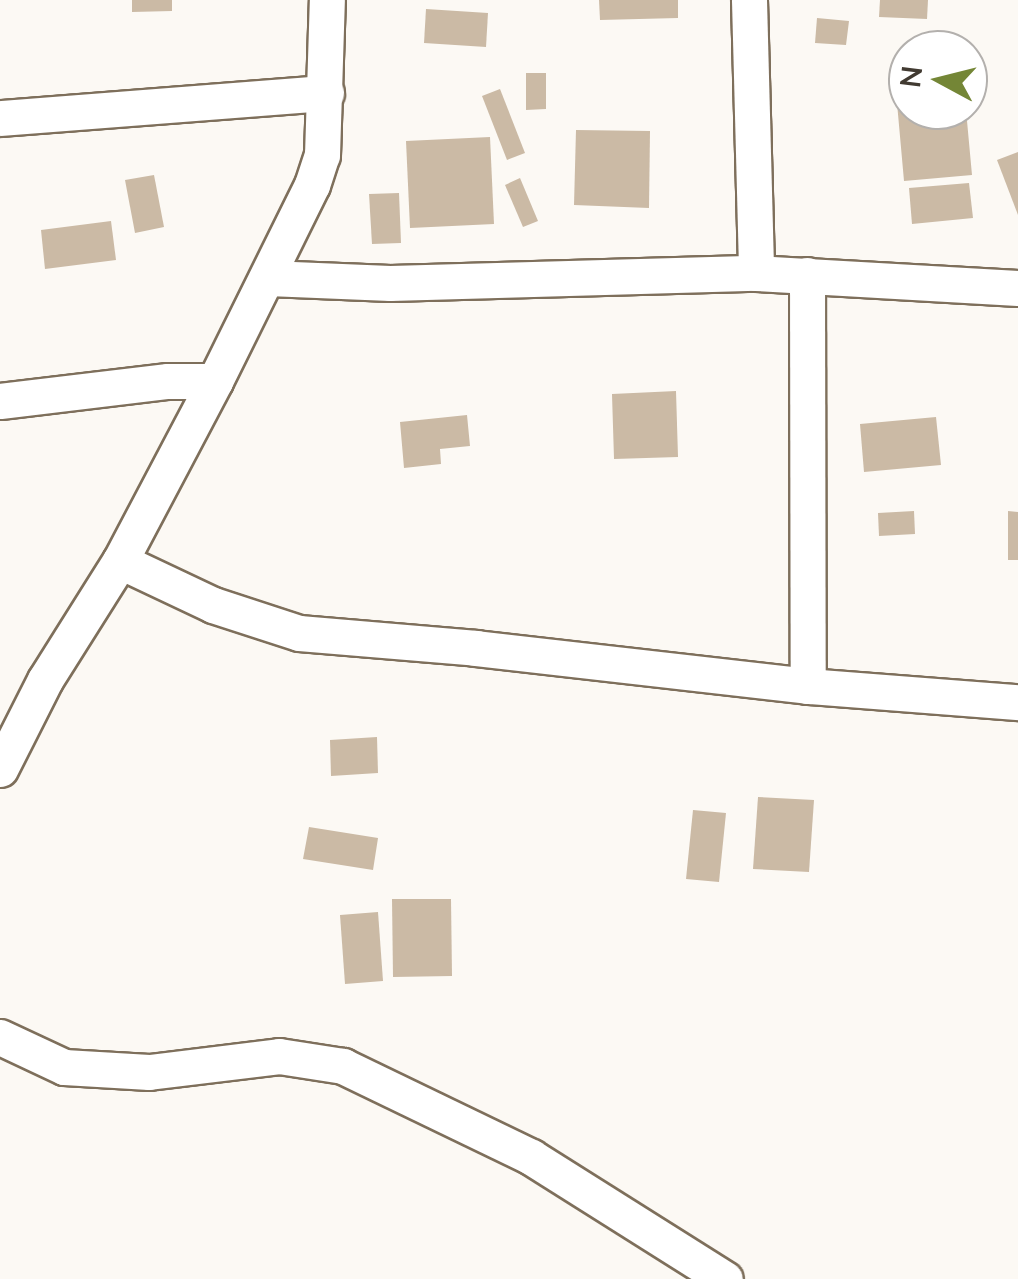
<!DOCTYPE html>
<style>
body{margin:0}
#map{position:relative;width:1018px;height:1279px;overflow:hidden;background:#fcf9f4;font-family:Lato,sans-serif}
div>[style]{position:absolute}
.building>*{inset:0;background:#cbbaa5}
.roads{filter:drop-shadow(2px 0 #7e6f5b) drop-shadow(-2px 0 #7e6f5b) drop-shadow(0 2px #7e6f5b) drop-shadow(0 -2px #7e6f5b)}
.street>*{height:35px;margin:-17.5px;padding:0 17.5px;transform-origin:17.5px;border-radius:17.5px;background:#fff}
span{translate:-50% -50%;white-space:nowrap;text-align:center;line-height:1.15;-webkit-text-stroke:8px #fff;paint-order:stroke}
.north{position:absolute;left:888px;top:30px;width:100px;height:100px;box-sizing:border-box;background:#fff;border:2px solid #b3b0ad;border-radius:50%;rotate:277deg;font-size:28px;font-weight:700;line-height:40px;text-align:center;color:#413a31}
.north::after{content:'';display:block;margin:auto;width:35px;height:45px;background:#748636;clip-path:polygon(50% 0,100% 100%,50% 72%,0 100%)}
</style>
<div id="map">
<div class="building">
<i style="clip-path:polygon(132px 0,172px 0,172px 11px,132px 12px)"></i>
<i style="clip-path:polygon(599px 0,678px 0,678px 18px,600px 20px)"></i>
<i style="clip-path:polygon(880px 0,928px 0,927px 19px,879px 17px)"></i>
<i style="clip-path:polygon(426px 9px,488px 13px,486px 47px,424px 43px)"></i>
<i style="clip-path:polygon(817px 18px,849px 21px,846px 45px,815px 43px)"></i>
<i style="clip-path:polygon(526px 73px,546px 73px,546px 109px,526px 110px)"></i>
<i style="clip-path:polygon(500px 89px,525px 153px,507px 160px,482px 96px)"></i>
<i style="clip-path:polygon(908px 102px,908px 110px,966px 110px,972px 175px,904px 181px,897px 103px)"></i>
<i style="clip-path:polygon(576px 130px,650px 131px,649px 208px,574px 205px)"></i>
<i style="clip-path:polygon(490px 137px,494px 224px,410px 228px,406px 141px)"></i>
<i style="clip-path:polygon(1018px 152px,1018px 215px,997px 160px)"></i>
<i style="clip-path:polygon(154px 175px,164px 227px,135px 233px,125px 180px)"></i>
<i style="clip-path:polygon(520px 178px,538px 221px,523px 227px,505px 185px)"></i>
<i style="clip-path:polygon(969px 183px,973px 218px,912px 224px,909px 188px)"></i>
<i style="clip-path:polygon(399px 193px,401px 243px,372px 244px,369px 194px)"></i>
<i style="clip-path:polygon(111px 221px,116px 260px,45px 269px,41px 230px)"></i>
<i style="clip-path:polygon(676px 391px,678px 457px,614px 459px,612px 394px)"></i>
<i style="clip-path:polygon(467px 415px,470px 446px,440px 449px,441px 464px,404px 468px,400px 422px)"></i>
<i style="clip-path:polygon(936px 417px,941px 465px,864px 472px,860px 424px)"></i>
<i style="clip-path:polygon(914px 511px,915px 534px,879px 536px,878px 513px)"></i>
<i style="clip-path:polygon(1008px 511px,1018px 512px,1018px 560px,1008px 560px)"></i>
<i style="clip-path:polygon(377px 737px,378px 773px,331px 776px,330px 740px)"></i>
<i style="clip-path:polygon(758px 797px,814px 800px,809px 872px,753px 869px)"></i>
<i style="clip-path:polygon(693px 810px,726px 813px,719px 882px,686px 879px)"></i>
<i style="clip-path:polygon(309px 827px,378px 838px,373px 870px,303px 859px)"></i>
<i style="clip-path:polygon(392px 899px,451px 899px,452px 976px,393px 977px)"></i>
<i style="clip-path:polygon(378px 912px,383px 981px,345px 984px,340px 915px)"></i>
</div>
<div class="roads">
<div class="street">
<i style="left:749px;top:0;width:273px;rotate:88.5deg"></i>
<i style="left:0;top:118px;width:327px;rotate:-4.4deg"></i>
<i style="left:807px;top:275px;width:411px;rotate:89.9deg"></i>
<i style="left:268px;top:278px;width:122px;rotate:2.3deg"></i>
<i style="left:390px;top:283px;width:366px;rotate:-1.6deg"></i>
<i style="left:756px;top:273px;width:262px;rotate:3.3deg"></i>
<i style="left:215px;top:381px;width:204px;rotate:117.8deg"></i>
<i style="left:120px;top:561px;width:103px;rotate:25.3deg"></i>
<i style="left:213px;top:605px;width:90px;rotate:18deg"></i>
<i style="left:299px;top:633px;width:178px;rotate:4.8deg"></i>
<i style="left:476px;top:648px;width:334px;rotate:6.5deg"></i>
<i style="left:808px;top:686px;width:211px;rotate:4.4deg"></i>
<i style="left:0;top:401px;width:169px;rotate:-6.8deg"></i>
<i style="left:168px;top:381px;width:47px"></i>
<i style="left:215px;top:381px;width:219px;rotate:-63.7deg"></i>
<i style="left:312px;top:185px;width:32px;rotate:-72deg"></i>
<i style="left:322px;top:155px;width:155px;rotate:-88.2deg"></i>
<i style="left:0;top:769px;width:100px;rotate:-63.2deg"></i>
<i style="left:45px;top:680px;width:141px;rotate:-57.8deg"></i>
<i style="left:0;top:1037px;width:71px;rotate:25.1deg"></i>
<i style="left:64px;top:1067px;width:85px;rotate:3.4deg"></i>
<i style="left:149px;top:1072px;width:131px;rotate:-7deg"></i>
<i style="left:279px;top:1056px;width:65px;rotate:8.9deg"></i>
<i style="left:343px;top:1066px;width:209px;rotate:25.8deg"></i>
<i style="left:531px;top:1157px;width:229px;rotate:32.2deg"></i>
</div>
</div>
<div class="north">N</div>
</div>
